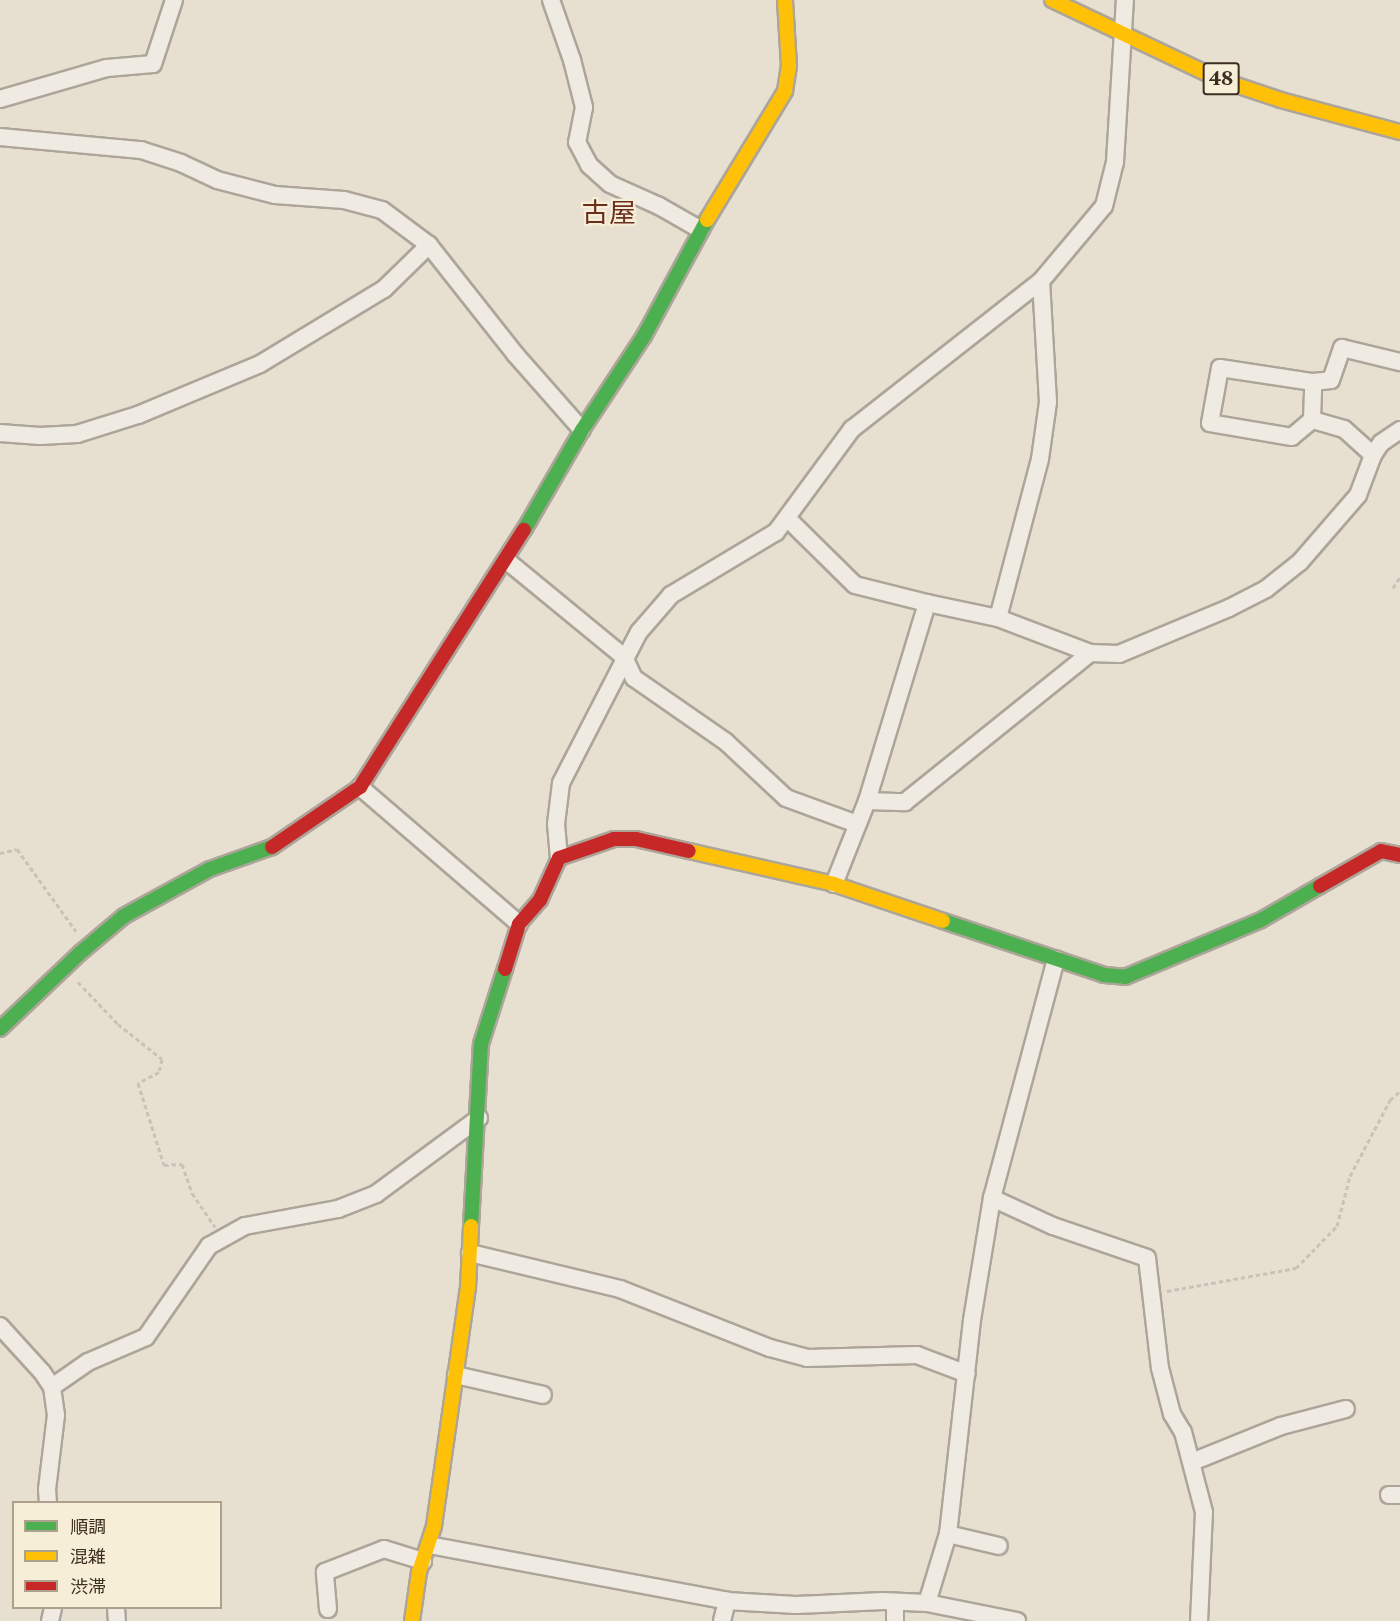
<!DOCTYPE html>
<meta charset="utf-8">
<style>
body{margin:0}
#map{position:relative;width:1400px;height:1621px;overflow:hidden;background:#e7e0d1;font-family:Spectral,"Noto Sans JP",serif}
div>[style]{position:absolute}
.path>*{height:3px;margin-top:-1.5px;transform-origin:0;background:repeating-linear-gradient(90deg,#c8c2b9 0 4.5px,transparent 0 7.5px)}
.roads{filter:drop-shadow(2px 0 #ada599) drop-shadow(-2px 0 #ada599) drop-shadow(0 2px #ada599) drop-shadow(0 -2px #ada599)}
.street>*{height:16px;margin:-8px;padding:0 8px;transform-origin:8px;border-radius:8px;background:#efebe3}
.fast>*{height:14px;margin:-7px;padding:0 7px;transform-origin:7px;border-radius:7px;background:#4caf50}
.slow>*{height:14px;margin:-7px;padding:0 7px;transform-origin:7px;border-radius:7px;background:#ffc107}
.jam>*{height:14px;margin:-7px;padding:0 7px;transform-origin:7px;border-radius:7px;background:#c62828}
span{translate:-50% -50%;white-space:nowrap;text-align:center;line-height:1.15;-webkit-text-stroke:4.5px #f7eed8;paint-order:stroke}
.shield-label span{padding:2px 4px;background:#f7eed8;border:2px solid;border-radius:4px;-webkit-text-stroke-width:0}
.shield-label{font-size:22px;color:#3d2e20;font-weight:700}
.quarter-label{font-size:27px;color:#6b2e1e}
.legend{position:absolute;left:12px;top:1501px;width:210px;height:108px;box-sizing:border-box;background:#f7eed8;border:2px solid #ada18e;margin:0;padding:8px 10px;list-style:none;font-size:18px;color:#3d2e20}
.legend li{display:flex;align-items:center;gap:12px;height:30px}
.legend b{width:30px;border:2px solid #ada18e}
</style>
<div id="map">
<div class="path">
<i style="left:1393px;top:588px;width:13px;rotate:-58deg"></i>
<i style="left:0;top:853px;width:17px;rotate:-13deg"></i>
<i style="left:17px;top:849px;width:101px;rotate:54.3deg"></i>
<i style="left:78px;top:982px;width:58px;rotate:46.4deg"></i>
<i style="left:118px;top:1024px;width:56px;rotate:38.5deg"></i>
<i style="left:162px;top:1059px;width:13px;rotate:103deg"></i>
<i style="left:159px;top:1072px;width:24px;rotate:152deg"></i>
<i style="left:138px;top:1083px;width:86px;rotate:72.4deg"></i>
<i style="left:164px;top:1165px;width:18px;rotate:-3deg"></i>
<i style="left:182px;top:1164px;width:31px;rotate:71deg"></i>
<i style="left:192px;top:1193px;width:41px;rotate:55.9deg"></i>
<i style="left:1167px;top:1291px;width:131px;rotate:-10.1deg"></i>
<i style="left:1296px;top:1268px;width:59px;rotate:-45.7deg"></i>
<i style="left:1337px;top:1226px;width:52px;rotate:-75.4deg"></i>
<i style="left:1350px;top:1176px;width:86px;rotate:-62.2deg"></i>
<i style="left:1390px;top:1100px;width:13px;rotate:-42deg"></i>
</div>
<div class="roads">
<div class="street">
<i style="left:551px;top:0;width:64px;rotate:70.7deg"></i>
<i style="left:572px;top:60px;width:49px;rotate:75.7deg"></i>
<i style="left:584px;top:107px;width:36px;rotate:101deg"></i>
<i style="left:577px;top:142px;width:26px;rotate:62deg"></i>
<i style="left:589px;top:165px;width:28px;rotate:42deg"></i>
<i style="left:610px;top:184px;width:54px;rotate:24.2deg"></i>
<i style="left:659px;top:206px;width:48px;rotate:29.7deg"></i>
<i style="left:0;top:99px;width:111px;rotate:-16.2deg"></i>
<i style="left:107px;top:68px;width:46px;rotate:-5deg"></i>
<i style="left:153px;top:64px;width:67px;rotate:-71.8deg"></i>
<i style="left:0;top:137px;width:142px;rotate:5.3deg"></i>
<i style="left:141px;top:150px;width:42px;rotate:18deg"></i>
<i style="left:181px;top:163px;width:40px;rotate:25deg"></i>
<i style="left:217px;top:180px;width:60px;rotate:14.5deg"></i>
<i style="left:275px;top:195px;width:69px;rotate:4.1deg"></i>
<i style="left:344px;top:200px;width:39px;rotate:15deg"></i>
<i style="left:382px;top:210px;width:59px;rotate:36.7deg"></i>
<i style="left:429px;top:245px;width:139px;rotate:51.7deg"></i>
<i style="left:515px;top:354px;width:101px;rotate:48.6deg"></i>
<i style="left:1312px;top:420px;width:26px;rotate:140deg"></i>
<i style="left:1292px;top:437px;width:83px;rotate:-170.3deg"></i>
<i style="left:1210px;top:423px;width:56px;rotate:-79.7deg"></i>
<i style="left:1220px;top:368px;width:94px;rotate:8.6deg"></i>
<i style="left:0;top:433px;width:40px;rotate:4.3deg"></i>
<i style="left:40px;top:436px;width:37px;rotate:-3deg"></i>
<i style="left:77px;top:434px;width:64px;rotate:-17.3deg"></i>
<i style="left:138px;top:415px;width:132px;rotate:-22.7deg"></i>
<i style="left:260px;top:364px;width:145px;rotate:-31.2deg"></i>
<i style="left:384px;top:289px;width:63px;rotate:-44.4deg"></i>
<i style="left:1373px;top:455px;width:39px;rotate:-138deg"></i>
<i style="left:1344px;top:429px;width:33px;rotate:-164deg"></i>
<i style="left:1312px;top:420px;width:38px;rotate:-88deg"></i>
<i style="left:1313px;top:382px;width:18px;rotate:-6deg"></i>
<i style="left:1331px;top:380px;width:34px;rotate:-71deg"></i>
<i style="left:1342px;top:348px;width:60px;rotate:13.6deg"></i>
<i style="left:787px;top:518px;width:95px;rotate:44.6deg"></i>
<i style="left:855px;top:585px;width:74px;rotate:14deg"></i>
<i style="left:506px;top:560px;width:153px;rotate:39.4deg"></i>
<i style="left:624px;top:657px;width:23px;rotate:65deg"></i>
<i style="left:634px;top:678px;width:112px;rotate:34.8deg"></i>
<i style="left:726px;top:742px;width:82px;rotate:43deg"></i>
<i style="left:786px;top:798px;width:76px;rotate:20.1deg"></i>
<i style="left:998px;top:618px;width:164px;rotate:-75.2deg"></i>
<i style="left:1040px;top:459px;width:58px;rotate:-82deg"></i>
<i style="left:1048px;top:402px;width:121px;rotate:-93.3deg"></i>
<i style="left:360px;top:787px;width:210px;rotate:40.7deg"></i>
<i style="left:867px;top:801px;width:38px;rotate:2deg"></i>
<i style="left:905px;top:802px;width:238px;rotate:-38.8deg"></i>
<i style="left:559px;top:858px;width:34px;rotate:-95deg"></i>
<i style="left:556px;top:824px;width:41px;rotate:-83deg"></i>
<i style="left:561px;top:783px;width:170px;rotate:-62.7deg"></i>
<i style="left:639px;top:632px;width:49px;rotate:-49.1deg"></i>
<i style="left:671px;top:595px;width:122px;rotate:-31deg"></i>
<i style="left:776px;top:532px;width:128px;rotate:-53.6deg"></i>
<i style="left:852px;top:429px;width:240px;rotate:-38.1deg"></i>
<i style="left:1041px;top:281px;width:98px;rotate:-50deg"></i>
<i style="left:1104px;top:206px;width:45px;rotate:-76deg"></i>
<i style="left:1115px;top:162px;width:162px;rotate:-86.5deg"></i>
<i style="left:834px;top:884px;width:89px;rotate:-68.3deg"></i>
<i style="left:867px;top:801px;width:207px;rotate:-73.1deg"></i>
<i style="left:927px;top:603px;width:73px;rotate:11.9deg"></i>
<i style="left:998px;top:618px;width:98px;rotate:20.8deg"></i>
<i style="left:1090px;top:653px;width:29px;rotate:2deg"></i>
<i style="left:1119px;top:654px;width:119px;rotate:-22.7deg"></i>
<i style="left:1229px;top:608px;width:42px;rotate:-27.2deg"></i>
<i style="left:1266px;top:589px;width:43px;rotate:-38.5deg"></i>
<i style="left:1300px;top:562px;width:89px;rotate:-49.1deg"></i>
<i style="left:1358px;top:495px;width:43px;rotate:-69.4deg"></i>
<i style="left:1373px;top:455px;width:14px;rotate:-56deg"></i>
<i style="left:1381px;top:443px;width:23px;rotate:-34deg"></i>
<i style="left:992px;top:1198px;width:67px;rotate:24.7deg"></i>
<i style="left:1053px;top:1226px;width:99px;rotate:18.8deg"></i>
<i style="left:1147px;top:1258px;width:111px;rotate:83.3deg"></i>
<i style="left:1160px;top:1368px;width:48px;rotate:75.4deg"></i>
<i style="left:1172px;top:1414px;width:21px;rotate:59deg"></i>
<i style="left:1183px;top:1432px;width:83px;rotate:75.3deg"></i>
<i style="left:1204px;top:1512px;width:109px;rotate:92.6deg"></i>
<i style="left:470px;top:1253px;width:154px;rotate:13.5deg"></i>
<i style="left:620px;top:1289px;width:161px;rotate:21.5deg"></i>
<i style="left:770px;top:1348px;width:38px;rotate:15deg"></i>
<i style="left:807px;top:1358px;width:110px;rotate:-1.6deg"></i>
<i style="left:917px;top:1355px;width:53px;rotate:20.8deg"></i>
<i style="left:0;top:1326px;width:62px;rotate:47.6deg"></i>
<i style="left:42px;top:1372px;width:18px;rotate:56deg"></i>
<i style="left:52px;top:1387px;width:28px;rotate:82deg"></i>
<i style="left:56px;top:1415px;width:75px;rotate:96.9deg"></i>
<i style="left:47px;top:1489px;width:13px;rotate:86deg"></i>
<i style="left:456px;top:1375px;width:89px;rotate:12.9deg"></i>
<i style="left:52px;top:1387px;width:44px;rotate:-34.8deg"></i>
<i style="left:88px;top:1362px;width:63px;rotate:-23.3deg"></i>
<i style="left:146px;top:1337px;width:111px;rotate:-55.3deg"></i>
<i style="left:209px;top:1246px;width:41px;rotate:-29.1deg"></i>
<i style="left:245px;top:1226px;width:95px;rotate:-10.4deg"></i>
<i style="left:338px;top:1209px;width:41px;rotate:-21.5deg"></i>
<i style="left:376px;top:1194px;width:128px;rotate:-36.4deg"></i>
<i style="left:1192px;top:1462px;width:96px;rotate:-22deg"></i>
<i style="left:1281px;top:1426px;width:67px;rotate:-14.7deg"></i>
<i style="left:1389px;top:1495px;width:11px"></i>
<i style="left:948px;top:1534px;width:52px;rotate:13.2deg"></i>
<i style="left:429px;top:1545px;width:303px;rotate:10.6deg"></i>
<i style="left:727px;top:1601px;width:69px;rotate:3.3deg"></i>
<i style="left:796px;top:1605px;width:87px;rotate:-2.6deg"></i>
<i style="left:883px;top:1601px;width:44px;rotate:2.6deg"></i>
<i style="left:927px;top:1603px;width:92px;rotate:11.3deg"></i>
<i style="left:927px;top:1603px;width:72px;rotate:-73.1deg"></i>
<i style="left:948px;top:1534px;width:215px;rotate:-83.6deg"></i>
<i style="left:972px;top:1320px;width:124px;rotate:-80.7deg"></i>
<i style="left:992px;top:1198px;width:247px;rotate:-75deg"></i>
<i style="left:116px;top:1608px;width:13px;rotate:86deg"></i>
<i style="left:328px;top:1609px;width:37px;rotate:-95deg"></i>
<i style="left:325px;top:1572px;width:63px;rotate:-21.3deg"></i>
<i style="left:384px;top:1549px;width:41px;rotate:17.1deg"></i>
<i style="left:50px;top:1621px;width:13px;rotate:-77deg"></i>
<i style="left:722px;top:1621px;width:21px;rotate:-76deg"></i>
<i style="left:895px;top:1621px;width:19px;rotate:-90deg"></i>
</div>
<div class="fast">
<i style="left:524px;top:530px;width:116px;rotate:-59.9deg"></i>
<i style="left:582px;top:430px;width:113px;rotate:-56.6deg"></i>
<i style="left:644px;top:336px;width:132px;rotate:-61.5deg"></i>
<i style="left:943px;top:921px;width:170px;rotate:18.5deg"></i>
<i style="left:1104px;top:975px;width:21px;rotate:5deg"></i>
<i style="left:1125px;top:977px;width:147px;rotate:-22.7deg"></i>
<i style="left:1261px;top:920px;width:68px;rotate:-30deg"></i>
<i style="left:0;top:1029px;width:110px;rotate:-43.5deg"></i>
<i style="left:80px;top:953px;width:57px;rotate:-40.1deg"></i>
<i style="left:124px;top:916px;width:98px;rotate:-28.7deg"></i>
<i style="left:210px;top:869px;width:66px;rotate:-19.5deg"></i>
<i style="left:471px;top:1226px;width:182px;rotate:-86.9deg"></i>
<i style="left:481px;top:1044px;width:79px;rotate:-72.3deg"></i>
</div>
<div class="slow">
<i style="left:1052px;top:0;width:184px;rotate:25.4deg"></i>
<i style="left:1218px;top:79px;width:66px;rotate:18.4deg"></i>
<i style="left:1281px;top:100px;width:123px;rotate:15.1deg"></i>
<i style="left:707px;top:220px;width:151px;rotate:-58.8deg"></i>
<i style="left:785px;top:91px;width:25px;rotate:-81deg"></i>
<i style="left:789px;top:66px;width:66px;rotate:-93.5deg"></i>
<i style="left:689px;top:851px;width:149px;rotate:12.8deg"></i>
<i style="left:834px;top:884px;width:115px;rotate:18.7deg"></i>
<i style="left:412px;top:1621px;width:49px;rotate:-81.9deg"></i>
<i style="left:419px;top:1572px;width:48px;rotate:-71.9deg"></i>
<i style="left:434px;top:1526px;width:240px;rotate:-81.9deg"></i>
<i style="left:468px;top:1288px;width:62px;rotate:-87.2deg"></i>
</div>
<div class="jam">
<i style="left:272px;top:847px;width:107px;rotate:-34.3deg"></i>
<i style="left:360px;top:787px;width:305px;rotate:-57.5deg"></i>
<i style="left:1320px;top:886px;width:70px;rotate:-29.8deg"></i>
<i style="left:1381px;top:851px;width:19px;rotate:12deg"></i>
<i style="left:505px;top:969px;width:47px;rotate:-72.7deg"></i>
<i style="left:519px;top:924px;width:32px;rotate:-49deg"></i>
<i style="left:540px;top:900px;width:46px;rotate:-65.7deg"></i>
<i style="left:559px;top:858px;width:58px;rotate:-19.1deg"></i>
<i style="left:614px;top:839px;width:22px"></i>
<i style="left:636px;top:839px;width:54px;rotate:12.8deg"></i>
</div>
</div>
<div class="shield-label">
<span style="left:1221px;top:79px">48</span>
</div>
<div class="quarter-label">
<span style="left:609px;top:215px">古屋</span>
</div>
<ul class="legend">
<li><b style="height:8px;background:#4caf50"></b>順調</li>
<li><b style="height:8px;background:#ffc107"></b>混雑</li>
<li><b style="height:8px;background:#c62828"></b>渋滞</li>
</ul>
</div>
